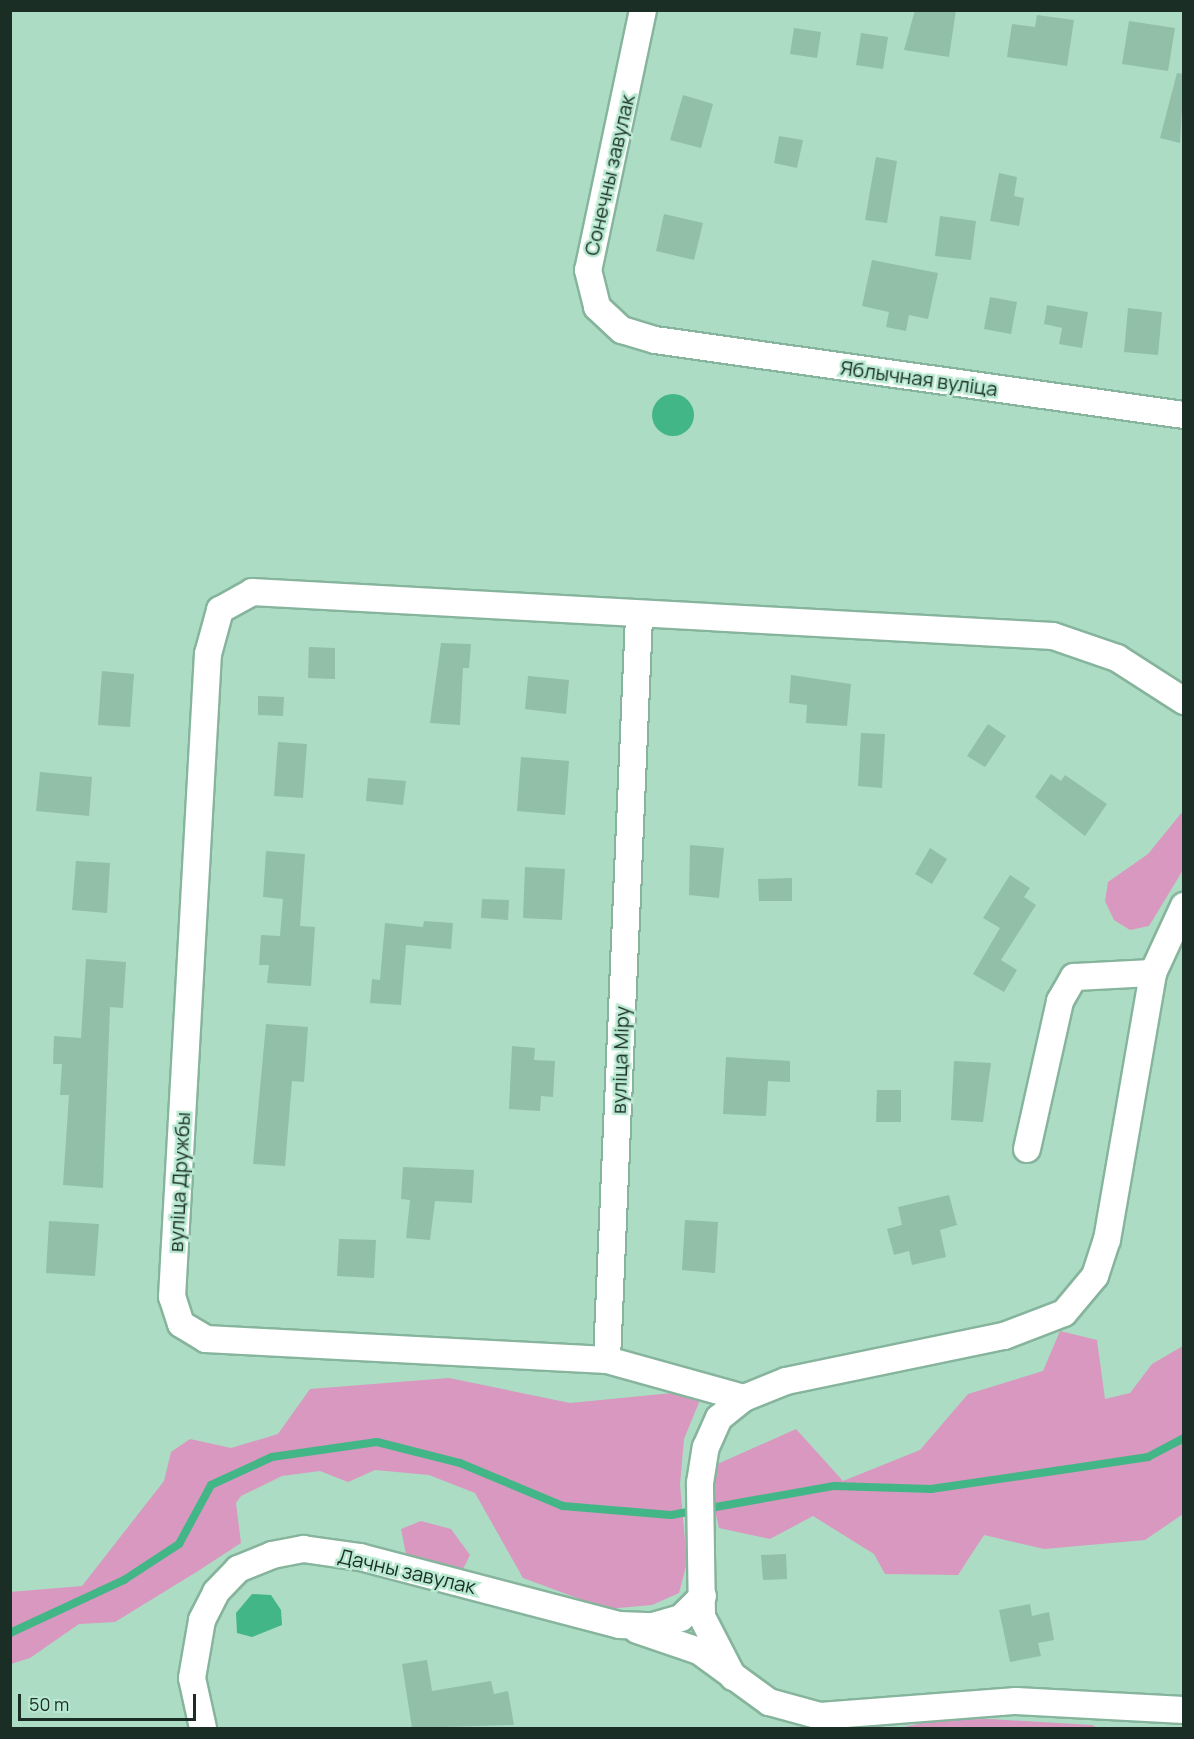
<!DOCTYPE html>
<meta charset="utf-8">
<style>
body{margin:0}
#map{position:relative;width:1194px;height:1739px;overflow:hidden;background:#addcc4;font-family:Manrope,sans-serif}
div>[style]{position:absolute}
.green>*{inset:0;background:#d898bf}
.water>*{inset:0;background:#42b686}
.round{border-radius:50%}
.stream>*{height:8px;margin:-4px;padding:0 4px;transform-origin:4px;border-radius:4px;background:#42b686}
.building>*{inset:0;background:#91bfa8}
.roads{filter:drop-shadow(2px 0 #86b49c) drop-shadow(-2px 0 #86b49c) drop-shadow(0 2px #86b49c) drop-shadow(0 -2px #86b49c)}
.street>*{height:26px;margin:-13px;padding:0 13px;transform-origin:13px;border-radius:13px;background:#fff}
span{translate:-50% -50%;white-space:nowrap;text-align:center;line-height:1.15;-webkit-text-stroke:5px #b9e9d1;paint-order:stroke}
.street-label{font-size:20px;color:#1b2e25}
.frame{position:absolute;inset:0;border:12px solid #1b2e25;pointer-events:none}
.scale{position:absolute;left:18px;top:1694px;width:178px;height:27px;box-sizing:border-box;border:3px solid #1b2e25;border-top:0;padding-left:8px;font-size:18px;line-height:21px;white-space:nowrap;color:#1b2e25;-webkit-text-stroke:4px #b9e9d1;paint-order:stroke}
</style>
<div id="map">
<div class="green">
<i style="clip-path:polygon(1183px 811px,1183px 870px,1149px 926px,1130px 930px,1114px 920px,1105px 901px,1108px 882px,1148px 854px)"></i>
<i style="clip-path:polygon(1060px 1331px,1097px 1340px,1105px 1399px,1130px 1393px,1152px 1364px,1183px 1346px,1183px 1514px,1145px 1540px,1044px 1549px,984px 1535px,958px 1575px,885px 1574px,874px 1554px,813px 1516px,770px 1539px,719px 1528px,710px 1489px,713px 1466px,796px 1429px,843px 1481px,920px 1450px,968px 1394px,1043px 1371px)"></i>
<i style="clip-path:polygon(449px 1378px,570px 1403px,683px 1392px,700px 1400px,684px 1439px,680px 1485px,687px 1562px,679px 1593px,652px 1605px,607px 1609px,523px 1578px,475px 1493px,429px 1475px,375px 1470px,348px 1482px,320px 1471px,282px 1476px,241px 1496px,236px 1503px,241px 1543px,198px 1571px,115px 1622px,79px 1624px,30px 1658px,11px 1664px,10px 1592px,82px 1586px,164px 1481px,171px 1452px,190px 1439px,231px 1448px,278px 1434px,310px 1389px)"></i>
<i style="clip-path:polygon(421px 1521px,451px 1529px,470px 1555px,463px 1569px,441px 1568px,406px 1554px,401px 1529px)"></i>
<i style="clip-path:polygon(989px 1719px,1092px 1725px,1098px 1728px,900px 1728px,935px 1720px)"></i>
</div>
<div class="water">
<i class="round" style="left:652px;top:394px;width:42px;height:42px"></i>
<i style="clip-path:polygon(252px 1594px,271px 1595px,281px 1610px,282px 1625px,252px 1637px,237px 1633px,236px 1613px)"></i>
</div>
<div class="stream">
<i style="left:10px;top:1633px;width:126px;rotate:-24.9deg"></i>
<i style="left:124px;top:1580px;width:66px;rotate:-33.2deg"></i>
<i style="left:179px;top:1544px;width:67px;rotate:-61.5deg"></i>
<i style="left:211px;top:1485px;width:67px;rotate:-24.7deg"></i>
<i style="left:272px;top:1457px;width:106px;rotate:-8.1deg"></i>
<i style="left:377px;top:1442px;width:86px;rotate:14.2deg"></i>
<i style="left:460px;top:1463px;width:112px;rotate:22.7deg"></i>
<i style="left:563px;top:1506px;width:108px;rotate:4.8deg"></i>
<i style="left:671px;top:1515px;width:166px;rotate:-10.1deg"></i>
<i style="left:834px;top:1486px;width:97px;rotate:1.8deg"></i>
<i style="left:931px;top:1489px;width:138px;rotate:-8.3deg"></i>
<i style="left:1068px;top:1469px;width:81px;rotate:-8.5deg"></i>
<i style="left:1148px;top:1457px;width:41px;rotate:-27.8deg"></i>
</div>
<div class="building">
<i style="clip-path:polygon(915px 10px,956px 10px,949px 57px,904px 50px)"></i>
<i style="clip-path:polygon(1037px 15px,1074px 20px,1067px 66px,1007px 57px,1012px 24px,1035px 27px)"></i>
<i style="clip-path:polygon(1129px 21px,1175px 28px,1168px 71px,1122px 64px)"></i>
<i style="clip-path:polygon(794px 28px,821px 32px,817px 58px,790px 54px)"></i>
<i style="clip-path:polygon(861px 33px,888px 37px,883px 69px,856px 65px)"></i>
<i style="clip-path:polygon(1177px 73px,1184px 74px,1180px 143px,1160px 138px)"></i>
<i style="clip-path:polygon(683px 95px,713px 104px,701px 148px,670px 140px)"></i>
<i style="clip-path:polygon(779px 136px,803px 140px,797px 168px,774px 163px)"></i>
<i style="clip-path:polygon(876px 157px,897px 161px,887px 223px,865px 220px)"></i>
<i style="clip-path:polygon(999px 173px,1017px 177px,1014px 196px,1024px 198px,1019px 226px,990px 221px)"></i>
<i style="clip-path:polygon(664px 214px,703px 223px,694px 260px,656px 251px)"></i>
<i style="clip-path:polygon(940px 216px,976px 221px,971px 260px,935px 256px)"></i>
<i style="clip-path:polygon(872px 260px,938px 273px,928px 319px,909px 315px,906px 331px,886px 327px,889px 312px,862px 306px)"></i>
<i style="clip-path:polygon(990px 297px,1017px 302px,1011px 334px,984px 329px)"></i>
<i style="clip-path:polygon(1047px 305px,1088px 312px,1082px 348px,1059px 344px,1062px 328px,1044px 324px)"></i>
<i style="clip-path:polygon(1128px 308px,1162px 312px,1158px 355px,1124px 352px)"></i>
<i style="clip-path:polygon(441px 643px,471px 644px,469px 668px,463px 668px,460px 725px,430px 723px)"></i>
<i style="clip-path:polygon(309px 647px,335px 648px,335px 679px,308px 678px)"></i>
<i style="clip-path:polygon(102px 671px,134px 674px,130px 727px,98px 725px)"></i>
<i style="clip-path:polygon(791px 675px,851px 684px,847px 726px,806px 723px,807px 705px,789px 703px)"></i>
<i style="clip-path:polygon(528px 676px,569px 680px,566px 714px,525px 709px)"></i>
<i style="clip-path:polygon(258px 696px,284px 697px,283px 716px,258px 715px)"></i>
<i style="clip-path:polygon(988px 724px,1006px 736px,985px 767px,967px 756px)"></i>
<i style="clip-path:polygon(861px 733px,885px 734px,882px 788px,858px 786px)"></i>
<i style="clip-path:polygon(278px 742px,307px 744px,303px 798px,274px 796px)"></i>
<i style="clip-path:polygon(521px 757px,569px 761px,565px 815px,517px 811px)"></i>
<i style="clip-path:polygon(40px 772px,92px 777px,89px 816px,36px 811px)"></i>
<i style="clip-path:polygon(1051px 774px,1061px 781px,1065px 775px,1107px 804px,1085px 836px,1035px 797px)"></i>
<i style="clip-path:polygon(368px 778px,406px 781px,403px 805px,366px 801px)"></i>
<i style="clip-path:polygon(690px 845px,724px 848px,719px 898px,689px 895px)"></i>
<i style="clip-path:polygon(930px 848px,947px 859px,932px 884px,915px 874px)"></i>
<i style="clip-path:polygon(266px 851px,305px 854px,300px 926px,315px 927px,311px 986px,267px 983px,269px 965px,259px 965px,261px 935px,280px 936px,283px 899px,263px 897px)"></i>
<i style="clip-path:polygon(76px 861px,110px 863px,107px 913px,72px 910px)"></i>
<i style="clip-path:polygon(525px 867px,565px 869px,562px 920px,523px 918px)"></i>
<i style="clip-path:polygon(1010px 875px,1030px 888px,1024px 897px,1036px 905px,1001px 960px,1017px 970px,1004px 992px,973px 974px,1000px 928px,983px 918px)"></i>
<i style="clip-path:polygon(792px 878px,792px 901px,759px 901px,758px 879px)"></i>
<i style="clip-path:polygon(482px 899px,509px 900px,508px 920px,481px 918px)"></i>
<i style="clip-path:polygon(424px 921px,453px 923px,451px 949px,406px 945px,401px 1005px,370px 1003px,372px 979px,380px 980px,385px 923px,423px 927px)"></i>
<i style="clip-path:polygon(86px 959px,126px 962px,123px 1008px,110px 1007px,103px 1188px,63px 1185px,69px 1095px,60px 1095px,62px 1064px,53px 1064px,54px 1036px,81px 1038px)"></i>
<i style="clip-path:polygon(266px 1024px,308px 1027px,304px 1082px,292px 1081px,285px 1166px,253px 1164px)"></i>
<i style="clip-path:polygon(512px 1046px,535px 1048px,534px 1060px,555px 1061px,553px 1097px,541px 1096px,540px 1111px,509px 1109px)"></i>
<i style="clip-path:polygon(726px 1057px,790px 1061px,790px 1082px,768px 1081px,766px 1116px,723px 1114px)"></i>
<i style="clip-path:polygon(954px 1061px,991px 1063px,983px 1122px,951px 1120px)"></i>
<i style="clip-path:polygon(877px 1090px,901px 1090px,901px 1122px,876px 1122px)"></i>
<i style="clip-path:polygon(403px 1167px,474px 1170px,472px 1203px,435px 1201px,430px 1240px,406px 1238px,410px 1200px,401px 1199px)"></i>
<i style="clip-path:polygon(949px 1195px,957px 1225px,940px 1230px,946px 1257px,912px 1265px,909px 1251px,894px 1255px,887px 1229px,902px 1225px,898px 1207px)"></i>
<i style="clip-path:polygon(685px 1220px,718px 1222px,715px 1273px,682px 1270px)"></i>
<i style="clip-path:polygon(49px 1221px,99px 1224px,95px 1276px,46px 1273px)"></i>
<i style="clip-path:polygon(339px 1239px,376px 1240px,374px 1278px,337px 1276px)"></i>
<i style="clip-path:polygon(786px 1554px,787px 1579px,763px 1580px,761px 1555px)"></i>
<i style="clip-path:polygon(1030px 1604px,1032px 1616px,1049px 1612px,1054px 1640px,1038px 1643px,1041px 1656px,1010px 1662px,999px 1610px)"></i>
<i style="clip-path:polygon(427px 1660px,432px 1691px,491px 1681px,494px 1694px,508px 1691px,514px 1725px,412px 1728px,402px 1664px)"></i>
</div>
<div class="roads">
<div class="street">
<i style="left:643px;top:10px;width:266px;rotate:101.9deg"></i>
<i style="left:588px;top:270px;width:38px;rotate:76deg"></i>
<i style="left:597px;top:307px;width:34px;rotate:43deg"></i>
<i style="left:622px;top:330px;width:34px;rotate:17deg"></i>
<i style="left:655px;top:340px;width:534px;rotate:8.07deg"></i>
<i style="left:639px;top:617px;width:744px;rotate:92.47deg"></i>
<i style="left:607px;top:1360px;width:142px;rotate:15.5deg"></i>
<i style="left:1027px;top:1149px;width:152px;rotate:-77.4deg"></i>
<i style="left:1060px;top:1001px;width:28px;rotate:-60deg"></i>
<i style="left:1074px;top:977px;width:79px;rotate:-2.9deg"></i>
<i style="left:607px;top:1360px;width:402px;rotate:-177deg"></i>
<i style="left:206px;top:1339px;width:29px;rotate:-149deg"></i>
<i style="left:181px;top:1324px;width:28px;rotate:-108deg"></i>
<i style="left:172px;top:1297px;width:644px;rotate:-86.8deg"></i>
<i style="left:208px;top:654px;width:46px;rotate:-74.7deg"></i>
<i style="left:220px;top:610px;width:37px;rotate:-29deg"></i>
<i style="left:252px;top:592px;width:802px;rotate:3.14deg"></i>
<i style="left:1053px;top:636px;width:68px;rotate:19deg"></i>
<i style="left:1117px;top:658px;width:80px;rotate:32.7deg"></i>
<i style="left:637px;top:1630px;width:65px;rotate:18.7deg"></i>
<i style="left:699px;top:1651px;width:87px;rotate:36.1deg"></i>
<i style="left:769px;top:1702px;width:53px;rotate:15.4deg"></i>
<i style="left:820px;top:1716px;width:197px;rotate:-4.4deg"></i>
<i style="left:1016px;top:1701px;width:168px;rotate:3.1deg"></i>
<i style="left:733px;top:1677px;width:68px;rotate:-117.3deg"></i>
<i style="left:702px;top:1617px;width:134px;rotate:-90.9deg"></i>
<i style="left:700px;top:1483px;width:36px;rotate:-81deg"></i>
<i style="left:706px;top:1447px;width:32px;rotate:-66deg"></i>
<i style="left:719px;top:1418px;width:32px;rotate:-39deg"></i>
<i style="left:744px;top:1398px;width:45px;rotate:-22deg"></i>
<i style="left:786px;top:1381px;width:223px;rotate:-11.7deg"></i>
<i style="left:1004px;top:1336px;width:64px;rotate:-21deg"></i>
<i style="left:1064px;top:1313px;width:48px;rotate:-50deg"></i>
<i style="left:1095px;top:1276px;width:38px;rotate:-72deg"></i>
<i style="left:1107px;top:1240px;width:271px;rotate:-80.2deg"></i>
<i style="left:1153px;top:973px;width:74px;rotate:-65.2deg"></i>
<i style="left:203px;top:1728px;width:51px;rotate:-102.4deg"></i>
<i style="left:192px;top:1678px;width:59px;rotate:-80.2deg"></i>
<i style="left:202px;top:1620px;width:31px;rotate:-63deg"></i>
<i style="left:216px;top:1592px;width:32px;rotate:-46deg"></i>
<i style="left:238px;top:1569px;width:37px;rotate:-22deg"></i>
<i style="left:272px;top:1555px;width:32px;rotate:-11deg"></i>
<i style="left:303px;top:1549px;width:58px;rotate:8deg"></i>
<i style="left:360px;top:1557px;width:268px;rotate:14.7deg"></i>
<i style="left:619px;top:1625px;width:34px;rotate:2deg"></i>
<i style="left:653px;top:1626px;width:29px;rotate:-16deg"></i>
<i style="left:681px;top:1618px;width:31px;rotate:-45deg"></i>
</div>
</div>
<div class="street-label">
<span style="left:609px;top:175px;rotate:-77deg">Сонечны завулак</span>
<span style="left:919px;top:378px;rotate:8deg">Яблычная вуліца</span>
<span style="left:620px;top:1060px;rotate:-88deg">вуліца Міру</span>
<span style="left:179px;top:1182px;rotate:-87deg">вуліца Дружбы</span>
<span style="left:407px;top:1571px;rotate:13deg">Дачны завулак</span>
</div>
<div class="frame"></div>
<div class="scale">50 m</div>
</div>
